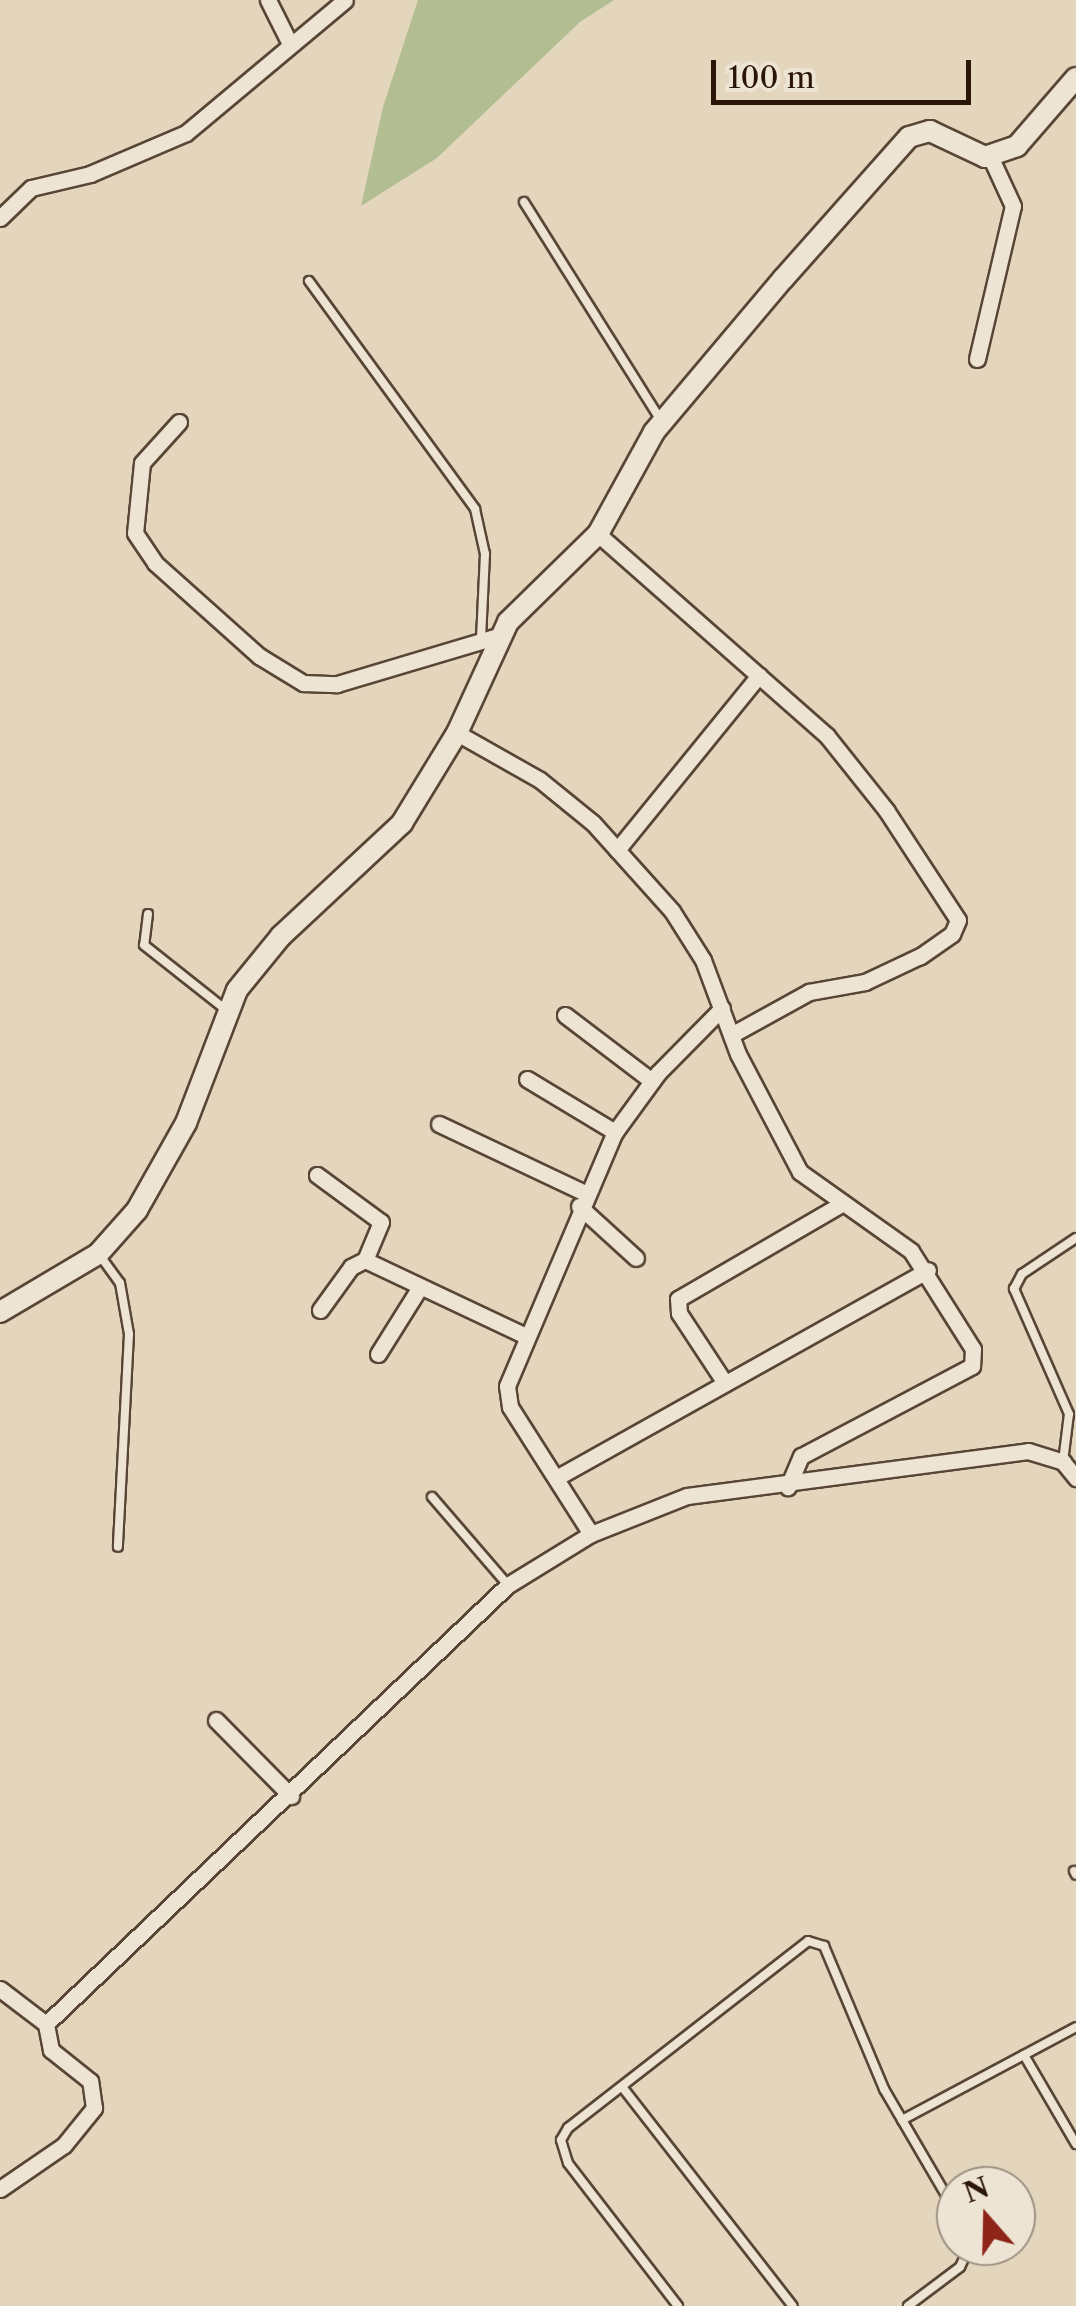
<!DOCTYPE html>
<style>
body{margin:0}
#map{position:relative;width:1076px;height:2306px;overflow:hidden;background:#e4d6bd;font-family:"Libre Caslon Text",serif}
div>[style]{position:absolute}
.green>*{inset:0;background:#b2be92}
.roads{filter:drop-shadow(2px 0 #594535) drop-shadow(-2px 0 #594535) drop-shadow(0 2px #594535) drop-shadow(0 -2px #594535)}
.service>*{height:8px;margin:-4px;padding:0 4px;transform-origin:4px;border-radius:4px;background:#ede4d4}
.minor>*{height:15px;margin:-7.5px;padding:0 7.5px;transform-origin:7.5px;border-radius:7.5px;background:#ede4d4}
.tertiary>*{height:20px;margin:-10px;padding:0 10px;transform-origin:10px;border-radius:10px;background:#ede4d4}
span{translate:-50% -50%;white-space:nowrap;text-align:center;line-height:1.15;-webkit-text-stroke:10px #ede4d4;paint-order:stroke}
.north{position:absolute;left:936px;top:2166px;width:100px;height:100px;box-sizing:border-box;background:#ede4d4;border:2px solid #9f9182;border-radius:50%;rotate:340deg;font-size:28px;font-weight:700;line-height:40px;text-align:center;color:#2b1508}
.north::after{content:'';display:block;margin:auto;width:35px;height:45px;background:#8f2418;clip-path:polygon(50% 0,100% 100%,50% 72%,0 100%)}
.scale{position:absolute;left:711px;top:60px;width:260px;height:45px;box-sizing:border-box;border:5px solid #2b1508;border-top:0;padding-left:12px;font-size:30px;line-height:35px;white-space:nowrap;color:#2b1508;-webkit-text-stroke:8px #ede4d4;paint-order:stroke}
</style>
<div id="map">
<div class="green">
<i style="clip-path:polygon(418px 0,614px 0,580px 22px,437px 158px,361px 206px,383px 107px)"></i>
</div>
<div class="roads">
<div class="service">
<i style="left:524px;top:202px;width:256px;rotate:57.9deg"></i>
<i style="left:309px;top:281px;width:282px;rotate:53.9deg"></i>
<i style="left:475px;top:509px;width:46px;rotate:77.5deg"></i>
<i style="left:485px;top:554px;width:86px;rotate:92.7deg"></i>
<i style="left:148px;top:914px;width:31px;rotate:97deg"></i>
<i style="left:144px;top:945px;width:105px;rotate:38.4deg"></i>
<i style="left:101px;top:1257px;width:32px;rotate:54deg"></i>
<i style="left:120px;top:1283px;width:52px;rotate:80deg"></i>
<i style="left:129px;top:1334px;width:213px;rotate:93deg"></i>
<i style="left:1063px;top:1462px;width:48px;rotate:-82.9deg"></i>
<i style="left:1069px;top:1414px;width:137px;rotate:-113.7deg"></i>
<i style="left:1014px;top:1289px;width:17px;rotate:-62deg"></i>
<i style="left:1022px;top:1274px;width:65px;rotate:-33.7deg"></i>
<i style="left:432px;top:1497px;width:116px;rotate:49.2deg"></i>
<i style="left:1074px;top:1871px;width:4px;rotate:63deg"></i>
<i style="left:1024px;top:2055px;width:103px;rotate:59.7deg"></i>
<i style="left:623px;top:2088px;width:276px;rotate:52.1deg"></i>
<i style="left:902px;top:2120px;width:197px;rotate:-28.1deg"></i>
<i style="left:678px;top:2306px;width:180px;rotate:-127.6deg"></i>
<i style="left:568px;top:2163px;width:24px;rotate:-107deg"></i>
<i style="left:561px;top:2140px;width:14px;rotate:-60deg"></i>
<i style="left:568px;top:2128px;width:304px;rotate:-37.9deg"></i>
<i style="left:808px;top:1941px;width:17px;rotate:17deg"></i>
<i style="left:824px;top:1946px;width:155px;rotate:67.2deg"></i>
<i style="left:884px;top:2089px;width:143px;rotate:59.7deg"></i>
<i style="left:908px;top:2306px;width:65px;rotate:-36.9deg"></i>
<i style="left:960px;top:2267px;width:23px;rotate:-65deg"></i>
</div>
<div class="minor">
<i style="left:268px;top:0;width:47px;rotate:63.4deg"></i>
<i style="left:0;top:218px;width:43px;rotate:-44.1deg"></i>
<i style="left:31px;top:188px;width:61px;rotate:-13.3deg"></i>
<i style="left:90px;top:174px;width:104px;rotate:-23.1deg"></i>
<i style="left:186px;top:133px;width:207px;rotate:-39.9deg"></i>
<i style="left:977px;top:359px;width:157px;rotate:-76.8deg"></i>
<i style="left:1013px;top:206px;width:55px;rotate:-114.7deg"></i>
<i style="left:179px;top:422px;width:55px;rotate:132.1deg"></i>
<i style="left:142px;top:463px;width:70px;rotate:95.7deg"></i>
<i style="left:135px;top:533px;width:36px;rotate:56deg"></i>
<i style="left:155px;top:563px;width:140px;rotate:41.8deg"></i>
<i style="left:259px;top:656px;width:52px;rotate:31.5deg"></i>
<i style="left:303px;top:683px;width:34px;rotate:2deg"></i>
<i style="left:337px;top:684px;width:171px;rotate:-16.6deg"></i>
<i style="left:598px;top:534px;width:305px;rotate:41.4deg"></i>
<i style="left:827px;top:736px;width:95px;rotate:51.4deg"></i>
<i style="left:886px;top:810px;width:131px;rotate:56.8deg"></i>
<i style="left:958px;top:920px;width:15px;rotate:113deg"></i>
<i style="left:952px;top:934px;width:39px;rotate:145deg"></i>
<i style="left:920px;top:956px;width:61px;rotate:154.7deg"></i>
<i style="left:865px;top:982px;width:57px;rotate:169.9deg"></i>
<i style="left:809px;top:992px;width:89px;rotate:151.1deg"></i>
<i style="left:457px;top:733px;width:95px;rotate:29.5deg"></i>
<i style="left:540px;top:780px;width:68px;rotate:39.1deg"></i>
<i style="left:593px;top:823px;width:118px;rotate:48.1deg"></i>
<i style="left:672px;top:911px;width:58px;rotate:57.7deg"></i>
<i style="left:703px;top:960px;width:100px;rotate:69.6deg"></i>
<i style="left:738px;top:1054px;width:133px;rotate:62.3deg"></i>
<i style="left:800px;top:1172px;width:136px;rotate:35.4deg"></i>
<i style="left:911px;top:1251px;width:116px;rotate:57.7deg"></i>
<i style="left:973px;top:1349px;width:17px;rotate:93deg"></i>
<i style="left:972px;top:1366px;width:193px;rotate:152.2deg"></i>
<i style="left:801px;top:1456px;width:34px;rotate:113deg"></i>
<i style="left:617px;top:850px;width:225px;rotate:-50.9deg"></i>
<i style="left:565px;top:1015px;width:109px;rotate:37.2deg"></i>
<i style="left:527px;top:1079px;width:103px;rotate:31.1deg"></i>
<i style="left:439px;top:1124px;width:161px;rotate:25.3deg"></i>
<i style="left:317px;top:1175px;width:79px;rotate:36.3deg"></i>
<i style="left:381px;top:1222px;width:41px;rotate:112.8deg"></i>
<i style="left:579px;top:1206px;width:77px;rotate:42.4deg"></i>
<i style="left:320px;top:1310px;width:53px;rotate:-54.2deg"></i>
<i style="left:351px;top:1267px;width:16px;rotate:-27deg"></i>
<i style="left:365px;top:1260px;width:178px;rotate:25.3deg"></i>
<i style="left:378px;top:1354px;width:79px;rotate:-57.9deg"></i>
<i style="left:725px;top:1383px;width:84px;rotate:-123.3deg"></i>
<i style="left:679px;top:1313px;width:14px;rotate:-94deg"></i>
<i style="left:678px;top:1299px;width:191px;rotate:-30.2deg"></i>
<i style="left:556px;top:1478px;width:426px;rotate:-29.2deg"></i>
<i style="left:591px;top:1534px;width:151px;rotate:-122.5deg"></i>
<i style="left:510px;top:1407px;width:21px;rotate:-98deg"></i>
<i style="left:507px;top:1386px;width:276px;rotate:-67deg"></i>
<i style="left:615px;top:1132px;width:73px;rotate:-53.9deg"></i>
<i style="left:658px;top:1073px;width:91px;rotate:-45.4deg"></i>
<i style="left:216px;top:1720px;width:107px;rotate:45.4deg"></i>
<i style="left:0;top:1989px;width:58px;rotate:37.3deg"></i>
<i style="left:0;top:2189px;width:78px;rotate:-34.5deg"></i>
<i style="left:64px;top:2145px;width:48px;rotate:-51deg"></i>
<i style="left:94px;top:2108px;width:27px;rotate:-98deg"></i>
<i style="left:90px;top:2081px;width:50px;rotate:-141.5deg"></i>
<i style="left:51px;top:2050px;width:26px;rotate:-101deg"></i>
<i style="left:46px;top:2024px;width:637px;rotate:-43.54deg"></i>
<i style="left:508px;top:1585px;width:97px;rotate:-31.6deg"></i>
<i style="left:591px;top:1534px;width:103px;rotate:-21.6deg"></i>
<i style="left:687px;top:1496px;width:344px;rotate:-7.5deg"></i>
<i style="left:1028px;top:1451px;width:37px;rotate:17deg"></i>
<i style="left:1063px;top:1462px;width:21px;rotate:51deg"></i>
</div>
<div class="tertiary">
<i style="left:0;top:1312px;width:114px;rotate:-30.6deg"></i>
<i style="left:98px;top:1254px;width:59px;rotate:-48.4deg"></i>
<i style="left:137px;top:1210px;width:100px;rotate:-60.6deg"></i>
<i style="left:186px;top:1123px;width:142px;rotate:-69deg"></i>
<i style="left:237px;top:990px;width:70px;rotate:-50.8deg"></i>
<i style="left:281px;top:936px;width:166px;rotate:-43deg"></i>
<i style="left:402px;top:823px;width:105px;rotate:-58.6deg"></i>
<i style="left:457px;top:733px;width:122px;rotate:-65.3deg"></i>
<i style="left:508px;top:622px;width:126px;rotate:-44.4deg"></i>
<i style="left:598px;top:534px;width:116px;rotate:-61.2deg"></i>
<i style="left:654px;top:432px;width:200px;rotate:-49.9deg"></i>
<i style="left:783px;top:279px;width:190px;rotate:-48.4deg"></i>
<i style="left:909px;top:137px;width:22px;rotate:-16deg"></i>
<i style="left:930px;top:131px;width:61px;rotate:25.3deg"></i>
<i style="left:985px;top:157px;width:34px;rotate:-19deg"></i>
<i style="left:1017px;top:146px;width:90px;rotate:-49.1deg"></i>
</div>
</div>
<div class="north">N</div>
<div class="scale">100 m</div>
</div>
